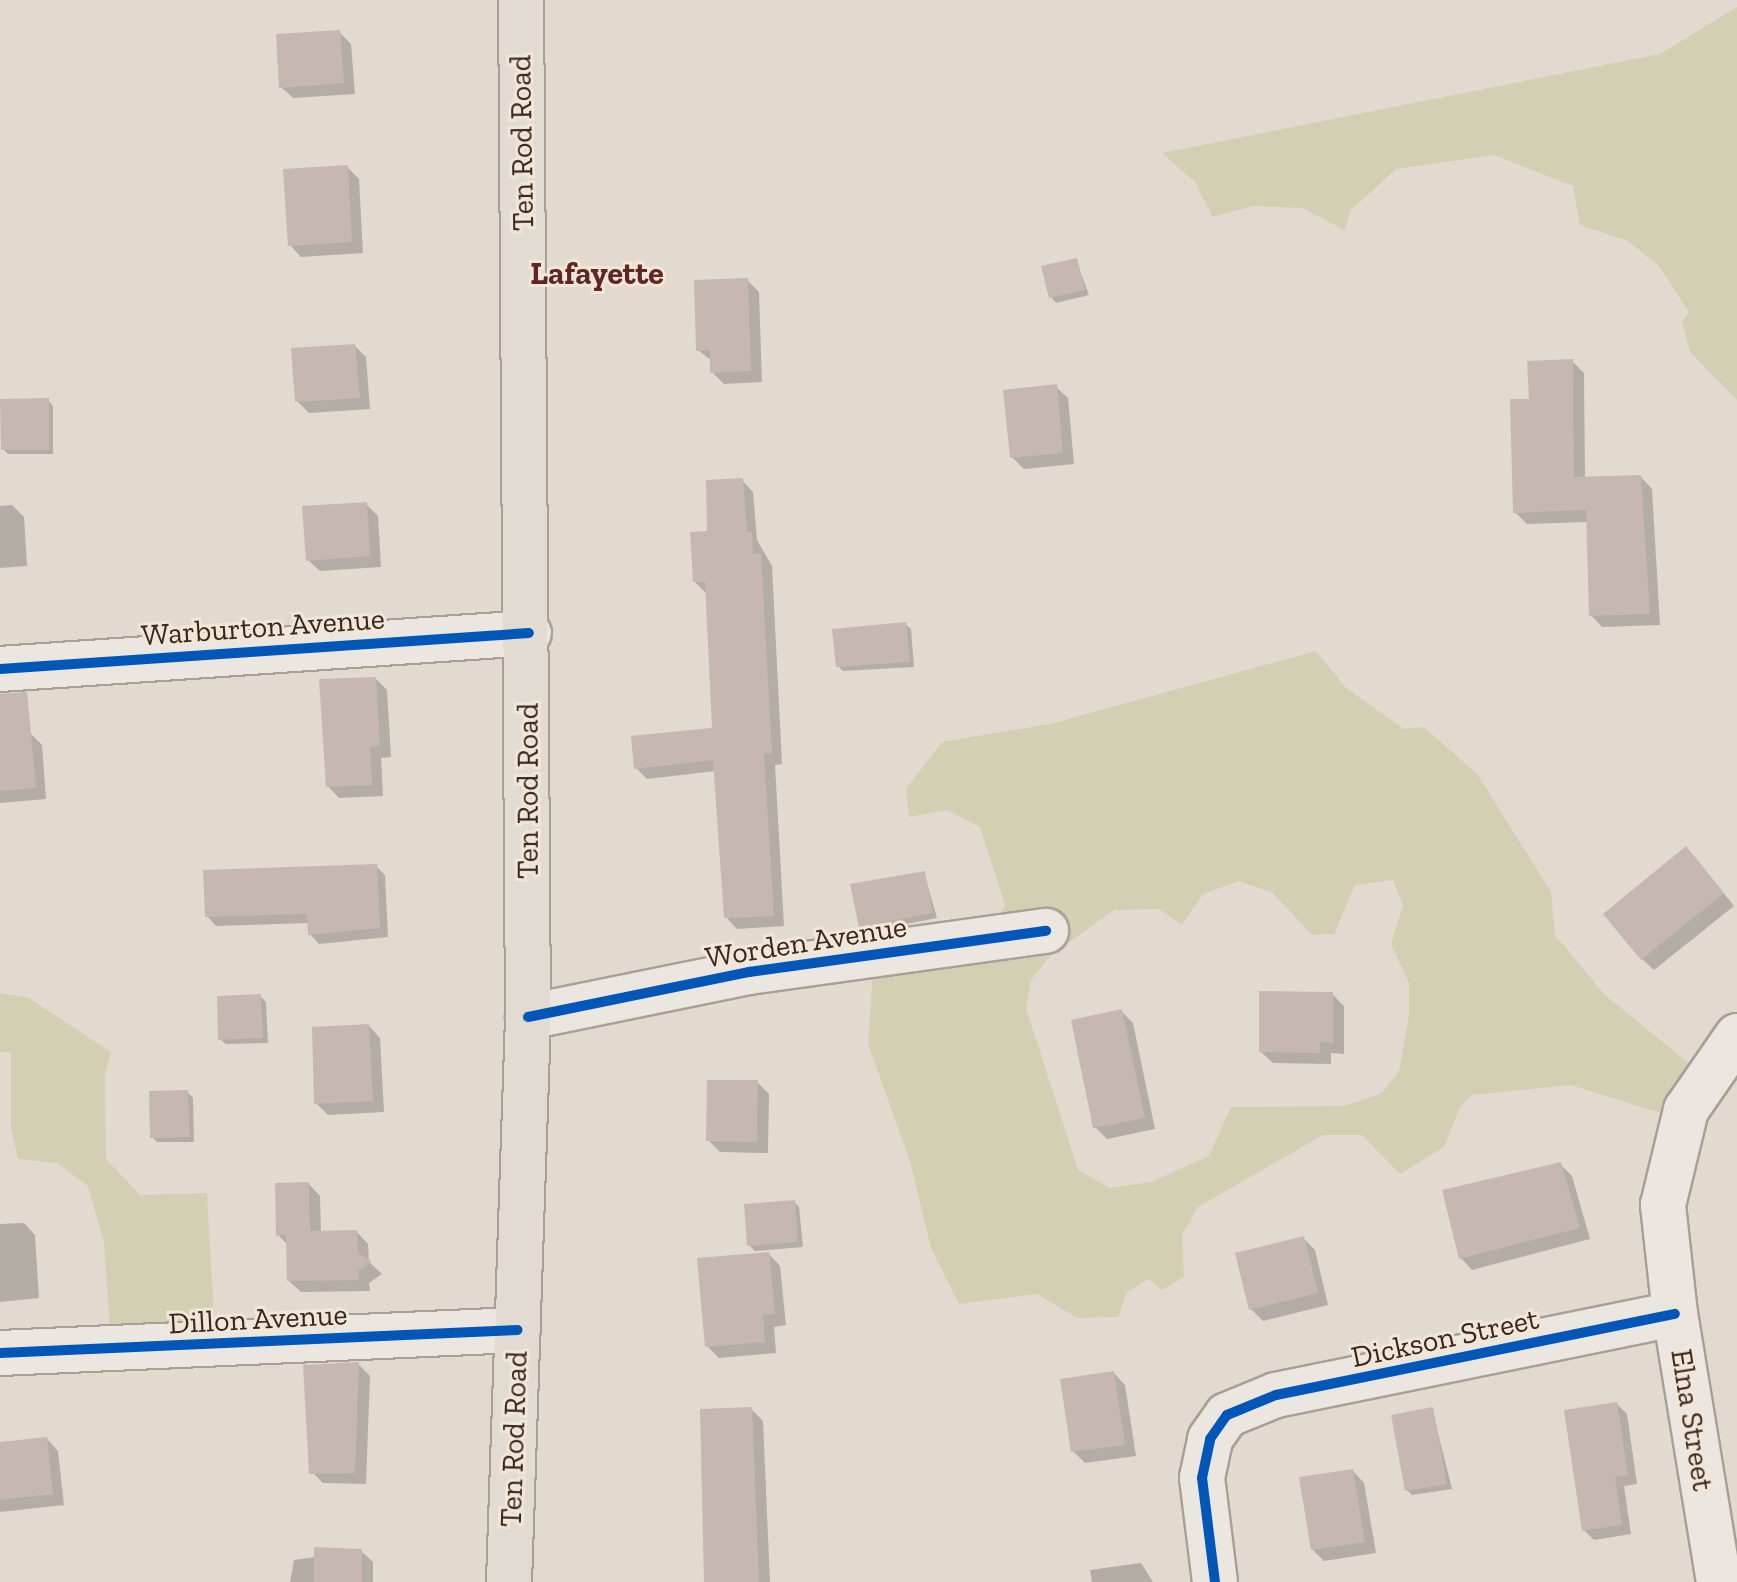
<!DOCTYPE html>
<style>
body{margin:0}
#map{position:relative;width:1737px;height:1582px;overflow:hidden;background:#e2d9cf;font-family:"Zilla Slab",serif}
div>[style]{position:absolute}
.green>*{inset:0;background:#d3cfb3}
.shadow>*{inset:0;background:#0003}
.building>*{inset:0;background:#c6b8b0}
.roads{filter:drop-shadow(2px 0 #a89f97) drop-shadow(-2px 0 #a89f97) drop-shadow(0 2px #a89f97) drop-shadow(0 -2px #a89f97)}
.minor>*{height:44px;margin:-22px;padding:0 22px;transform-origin:22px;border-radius:22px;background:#ebe6df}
.primary>*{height:44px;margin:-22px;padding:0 22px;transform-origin:22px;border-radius:22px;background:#e2dbd2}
.cycleway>*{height:10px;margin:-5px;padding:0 5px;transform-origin:5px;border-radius:5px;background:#0057b8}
span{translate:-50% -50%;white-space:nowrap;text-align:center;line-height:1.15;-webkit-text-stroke:6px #f2e6d6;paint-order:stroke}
.street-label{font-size:30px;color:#362720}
.neighbourhood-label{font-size:32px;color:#5e2724;font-weight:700}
</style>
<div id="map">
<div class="green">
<i style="clip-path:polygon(1737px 7px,1737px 400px,1690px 352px,1682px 321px,1689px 312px,1659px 266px,1628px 241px,1580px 225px,1573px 186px,1494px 155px,1396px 169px,1350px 211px,1345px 230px,1302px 208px,1253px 206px,1213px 217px,1195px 182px,1162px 153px,1660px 54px)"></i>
<i style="clip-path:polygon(evenodd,1316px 651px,1346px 688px,1404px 729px,1424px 727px,1477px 774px,1551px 892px,1555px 935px,1605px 995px,1703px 1075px,1683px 1120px,1571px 1085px,1472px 1095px,1460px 1107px,1444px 1147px,1400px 1174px,1362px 1135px,1323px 1135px,1198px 1207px,1182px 1235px,1184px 1277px,1162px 1290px,1149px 1279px,1127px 1292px,1118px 1317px,1077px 1318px,1037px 1294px,959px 1304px,931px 1248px,910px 1161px,868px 1044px,873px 970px,986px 941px,1005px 905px,980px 827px,947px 810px,909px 817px,906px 789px,942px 742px,1050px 724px,1316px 651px,1393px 880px,1403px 905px,1391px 944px,1409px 983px,1409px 1016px,1399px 1071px,1382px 1093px,1345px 1106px,1231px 1107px,1209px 1156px,1151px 1182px,1110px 1188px,1078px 1170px,1026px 1008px,1031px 980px,1050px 956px,1114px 910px,1159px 909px,1182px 925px,1203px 894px,1239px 881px,1273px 893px,1312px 935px,1334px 934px,1355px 885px,1393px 880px)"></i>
<i style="clip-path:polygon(0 993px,29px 998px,111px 1052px,105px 1074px,106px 1159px,140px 1195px,207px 1193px,215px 1336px,111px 1345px,104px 1243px,88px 1186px,57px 1163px,18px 1159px,11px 1128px,11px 1052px,0 1052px)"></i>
</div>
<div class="shadow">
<i style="clip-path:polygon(339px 32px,351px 44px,355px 94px,293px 98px,281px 87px)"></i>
<i style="clip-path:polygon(347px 167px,359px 179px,363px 253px,301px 257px,290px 245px)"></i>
<i style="clip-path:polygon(1076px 260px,1089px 295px,1056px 303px,1051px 297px)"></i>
<i style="clip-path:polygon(747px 280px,759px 292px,762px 382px,724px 384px,712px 372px,712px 361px,698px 350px)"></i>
<i style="clip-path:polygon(355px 346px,366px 357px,370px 409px,309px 413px,297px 401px)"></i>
<i style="clip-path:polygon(1572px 361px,1584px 373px,1585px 479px,1641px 477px,1652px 489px,1660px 625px,1602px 627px,1591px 615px,1588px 522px,1527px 524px,1515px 512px)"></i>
<i style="clip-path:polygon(1056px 387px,1068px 398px,1074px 464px,1024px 469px,1012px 457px)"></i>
<i style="clip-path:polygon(48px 400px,53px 406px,53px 454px,8px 454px,3px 449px)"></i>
<i style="clip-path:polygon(742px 480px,753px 492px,757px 540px,772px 566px,782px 764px,775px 765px,784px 926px,737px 929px,726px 917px,715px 771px,647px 779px,636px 768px,714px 730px,706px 593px,695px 582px,709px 533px)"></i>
<i style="clip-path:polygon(366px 504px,378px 516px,381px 567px,320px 571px,308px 560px)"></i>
<i style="clip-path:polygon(12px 505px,24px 517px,27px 566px,0 568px,0 506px)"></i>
<i style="clip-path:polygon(905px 624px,911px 629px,914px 667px,843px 671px,838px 666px)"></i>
<i style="clip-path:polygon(376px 679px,387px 690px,391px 757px,381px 758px,383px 796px,339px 798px,328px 786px)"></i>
<i style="clip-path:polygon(30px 733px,42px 745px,46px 799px,0 803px,0 736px)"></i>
<i style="clip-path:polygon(1697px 860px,1734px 906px,1654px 970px,1642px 959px)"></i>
<i style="clip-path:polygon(376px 866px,385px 875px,388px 937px,319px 944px,310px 934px,309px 923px,216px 926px,207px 916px)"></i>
<i style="clip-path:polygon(924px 873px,937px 918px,866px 932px,860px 926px)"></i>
<i style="clip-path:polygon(1332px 994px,1344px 1006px,1344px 1054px,1331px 1053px,1331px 1064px,1273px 1063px,1261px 1052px)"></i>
<i style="clip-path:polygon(260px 996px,266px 1002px,268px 1043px,226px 1044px,220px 1039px)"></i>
<i style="clip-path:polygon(1121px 1011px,1133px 1023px,1155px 1129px,1107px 1139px,1095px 1127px)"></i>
<i style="clip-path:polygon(369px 1026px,380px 1038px,384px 1112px,328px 1115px,316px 1103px)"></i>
<i style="clip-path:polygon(757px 1082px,769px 1094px,768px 1153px,720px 1152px,708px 1140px)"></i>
<i style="clip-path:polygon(187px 1092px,193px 1098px,194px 1142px,157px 1142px,152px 1137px)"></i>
<i style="clip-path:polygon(1560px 1164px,1572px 1176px,1590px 1239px,1472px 1270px,1461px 1258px)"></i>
<i style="clip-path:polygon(309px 1184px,320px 1196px,321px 1233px,357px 1232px,368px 1244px,369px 1262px,382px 1274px,369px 1283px,370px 1291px,301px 1292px,289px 1281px,288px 1245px,278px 1235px)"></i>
<i style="clip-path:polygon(794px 1202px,799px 1207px,803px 1247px,755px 1251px,749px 1245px)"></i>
<i style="clip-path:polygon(24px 1223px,35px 1235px,39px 1298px,0 1302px,0 1224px)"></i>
<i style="clip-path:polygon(1303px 1238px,1315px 1250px,1328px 1305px,1263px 1321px,1251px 1309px)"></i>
<i style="clip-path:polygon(769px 1254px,780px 1266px,786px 1325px,774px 1327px,776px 1353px,719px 1358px,707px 1346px)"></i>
<i style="clip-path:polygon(358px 1364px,370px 1376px,366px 1484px,323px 1483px,311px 1471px)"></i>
<i style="clip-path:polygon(1114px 1373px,1125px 1385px,1136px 1456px,1085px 1463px,1073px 1451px)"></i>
<i style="clip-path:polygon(1617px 1404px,1627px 1414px,1637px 1484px,1624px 1486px,1631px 1534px,1594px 1540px,1584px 1530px)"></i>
<i style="clip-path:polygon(751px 1409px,763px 1421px,770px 1582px,706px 1582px)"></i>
<i style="clip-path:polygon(1432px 1409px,1452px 1489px,1412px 1495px,1407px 1490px)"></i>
<i style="clip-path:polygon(47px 1439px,58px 1451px,64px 1505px,0 1512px,0 1444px)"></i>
<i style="clip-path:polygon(1353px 1471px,1364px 1483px,1376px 1553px,1324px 1561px,1312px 1549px)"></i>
<i style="clip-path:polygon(361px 1551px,373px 1562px,373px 1582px,290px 1582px,294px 1560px)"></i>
<i style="clip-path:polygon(1141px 1563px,1153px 1582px,1092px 1582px,1090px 1570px)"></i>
</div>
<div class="building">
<i style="clip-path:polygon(340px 30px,344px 83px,279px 88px,276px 34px)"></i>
<i style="clip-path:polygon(348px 165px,352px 242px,288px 246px,283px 169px)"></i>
<i style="clip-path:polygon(1077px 258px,1085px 290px,1049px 298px,1041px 266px)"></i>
<i style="clip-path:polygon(748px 278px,751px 371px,710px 373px,710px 350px,696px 351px,694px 280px)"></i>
<i style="clip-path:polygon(355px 344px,360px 398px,295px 402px,291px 348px)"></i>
<i style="clip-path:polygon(1573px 359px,1574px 477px,1641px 475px,1650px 614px,1589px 616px,1586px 510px,1513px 513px,1510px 399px,1529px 399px,1527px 361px)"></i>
<i style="clip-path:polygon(1057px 384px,1063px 453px,1010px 458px,1003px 390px)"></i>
<i style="clip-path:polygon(49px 398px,49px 450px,1px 450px,0 399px)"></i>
<i style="clip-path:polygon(743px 478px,747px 532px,752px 532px,753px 554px,761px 553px,772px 754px,764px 754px,774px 916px,724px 918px,713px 760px,634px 769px,631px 736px,712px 728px,705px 582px,693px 582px,690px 532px,707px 531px,706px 480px)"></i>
<i style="clip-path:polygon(367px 502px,370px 556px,306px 561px,302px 506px)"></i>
<i style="clip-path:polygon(906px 622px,910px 662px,836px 667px,832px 629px)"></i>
<i style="clip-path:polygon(376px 677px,380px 746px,370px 747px,372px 785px,326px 787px,319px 679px)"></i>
<i style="clip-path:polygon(27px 692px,36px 788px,0 791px,0 694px)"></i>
<i style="clip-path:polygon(1686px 846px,1724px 893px,1641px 960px,1603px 914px)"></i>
<i style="clip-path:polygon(377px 864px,380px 928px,308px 935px,307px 914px,205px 917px,203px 870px)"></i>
<i style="clip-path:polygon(925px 871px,933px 913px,859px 927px,850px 884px)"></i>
<i style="clip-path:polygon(1259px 991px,1333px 992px,1333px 1043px,1320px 1042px,1320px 1053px,1259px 1052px)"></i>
<i style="clip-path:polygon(261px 994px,263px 1038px,218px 1040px,217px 996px)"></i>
<i style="clip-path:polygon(1122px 1009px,1145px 1118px,1093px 1128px,1071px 1020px)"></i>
<i style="clip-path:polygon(369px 1024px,373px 1101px,314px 1104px,312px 1027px)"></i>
<i style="clip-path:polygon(707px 1080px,758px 1080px,757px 1142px,706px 1141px)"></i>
<i style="clip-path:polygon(188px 1090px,190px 1137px,150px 1138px,149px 1091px)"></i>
<i style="clip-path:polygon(1561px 1162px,1580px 1228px,1459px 1259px,1442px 1190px)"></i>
<i style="clip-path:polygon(309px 1182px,310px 1231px,357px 1230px,358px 1253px,372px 1262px,358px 1271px,359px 1280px,287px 1281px,286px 1235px,276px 1236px,275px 1183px)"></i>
<i style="clip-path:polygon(795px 1200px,798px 1242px,747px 1246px,744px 1204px)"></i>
<i style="clip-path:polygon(1304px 1236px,1318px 1293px,1249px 1310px,1235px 1253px)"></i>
<i style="clip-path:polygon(769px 1252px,775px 1314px,763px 1315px,765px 1342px,705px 1347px,697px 1258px)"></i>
<i style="clip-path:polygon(359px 1362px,355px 1473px,309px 1474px,303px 1365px)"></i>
<i style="clip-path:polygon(1114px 1371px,1125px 1445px,1071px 1452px,1060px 1379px)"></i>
<i style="clip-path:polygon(1617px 1402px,1628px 1475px,1615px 1477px,1622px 1525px,1582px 1531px,1564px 1410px)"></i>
<i style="clip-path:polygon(752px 1407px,759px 1582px,704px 1582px,700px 1409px)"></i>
<i style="clip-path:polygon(1433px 1407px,1447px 1484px,1405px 1491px,1391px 1415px)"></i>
<i style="clip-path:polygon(47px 1437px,53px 1494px,0 1500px,0 1442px)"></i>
<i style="clip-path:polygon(1353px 1469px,1365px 1542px,1311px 1550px,1299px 1477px)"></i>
<i style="clip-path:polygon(314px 1547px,362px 1549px,362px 1582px,314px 1582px)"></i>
</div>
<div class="roads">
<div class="minor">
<i style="left:0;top:669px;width:530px;rotate:-3.89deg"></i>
<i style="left:528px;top:1017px;width:226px;rotate:-11.5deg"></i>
<i style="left:749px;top:972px;width:300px;rotate:-7.9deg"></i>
<i style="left:0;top:1353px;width:518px;rotate:-2.55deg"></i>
<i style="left:1215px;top:1582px;width:105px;rotate:-97.1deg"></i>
<i style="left:1202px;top:1478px;width:40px;rotate:-78deg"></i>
<i style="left:1210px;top:1439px;width:29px;rotate:-55deg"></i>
<i style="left:1227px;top:1415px;width:53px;rotate:-22.2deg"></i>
<i style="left:1276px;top:1395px;width:407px;rotate:-11.5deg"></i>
<i style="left:1719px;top:1582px;width:272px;rotate:-99.3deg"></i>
<i style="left:1675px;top:1314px;width:110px;rotate:-96.3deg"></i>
<i style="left:1663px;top:1205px;width:98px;rotate:-76.4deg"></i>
<i style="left:1686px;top:1110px;width:90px;rotate:-55.4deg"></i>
</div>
<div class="primary">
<i style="left:509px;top:1582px;width:565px;rotate:-88.07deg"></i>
<i style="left:528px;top:1017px;width:1017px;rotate:-90.39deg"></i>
</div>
</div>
<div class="cycleway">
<i style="left:0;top:669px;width:530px;rotate:-3.89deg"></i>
<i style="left:528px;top:1017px;width:226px;rotate:-11.5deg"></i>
<i style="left:749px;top:972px;width:300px;rotate:-7.9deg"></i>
<i style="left:0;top:1353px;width:518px;rotate:-2.55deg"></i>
<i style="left:1215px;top:1582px;width:105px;rotate:-97.1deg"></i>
<i style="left:1202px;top:1478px;width:40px;rotate:-78deg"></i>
<i style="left:1210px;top:1439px;width:29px;rotate:-55deg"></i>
<i style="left:1227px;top:1415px;width:53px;rotate:-22.2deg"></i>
<i style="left:1276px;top:1395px;width:407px;rotate:-11.5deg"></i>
</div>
<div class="street-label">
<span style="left:522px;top:143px;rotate:-91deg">Ten Rod Road</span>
<span style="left:263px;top:627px;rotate:-4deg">Warburton Avenue</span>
<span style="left:528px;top:791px;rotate:-90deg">Ten Rod Road</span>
<span style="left:806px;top:942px;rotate:-9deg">Worden Avenue</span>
<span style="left:258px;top:1319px;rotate:-3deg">Dillon Avenue</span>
<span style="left:1445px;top:1338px;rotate:-12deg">Dickson Street</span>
<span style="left:1692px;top:1420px;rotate:81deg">Elna Street</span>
<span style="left:514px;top:1439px;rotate:-88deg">Ten Rod Road</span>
</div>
<div class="neighbourhood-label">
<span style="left:597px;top:273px">Lafayette</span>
</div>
</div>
